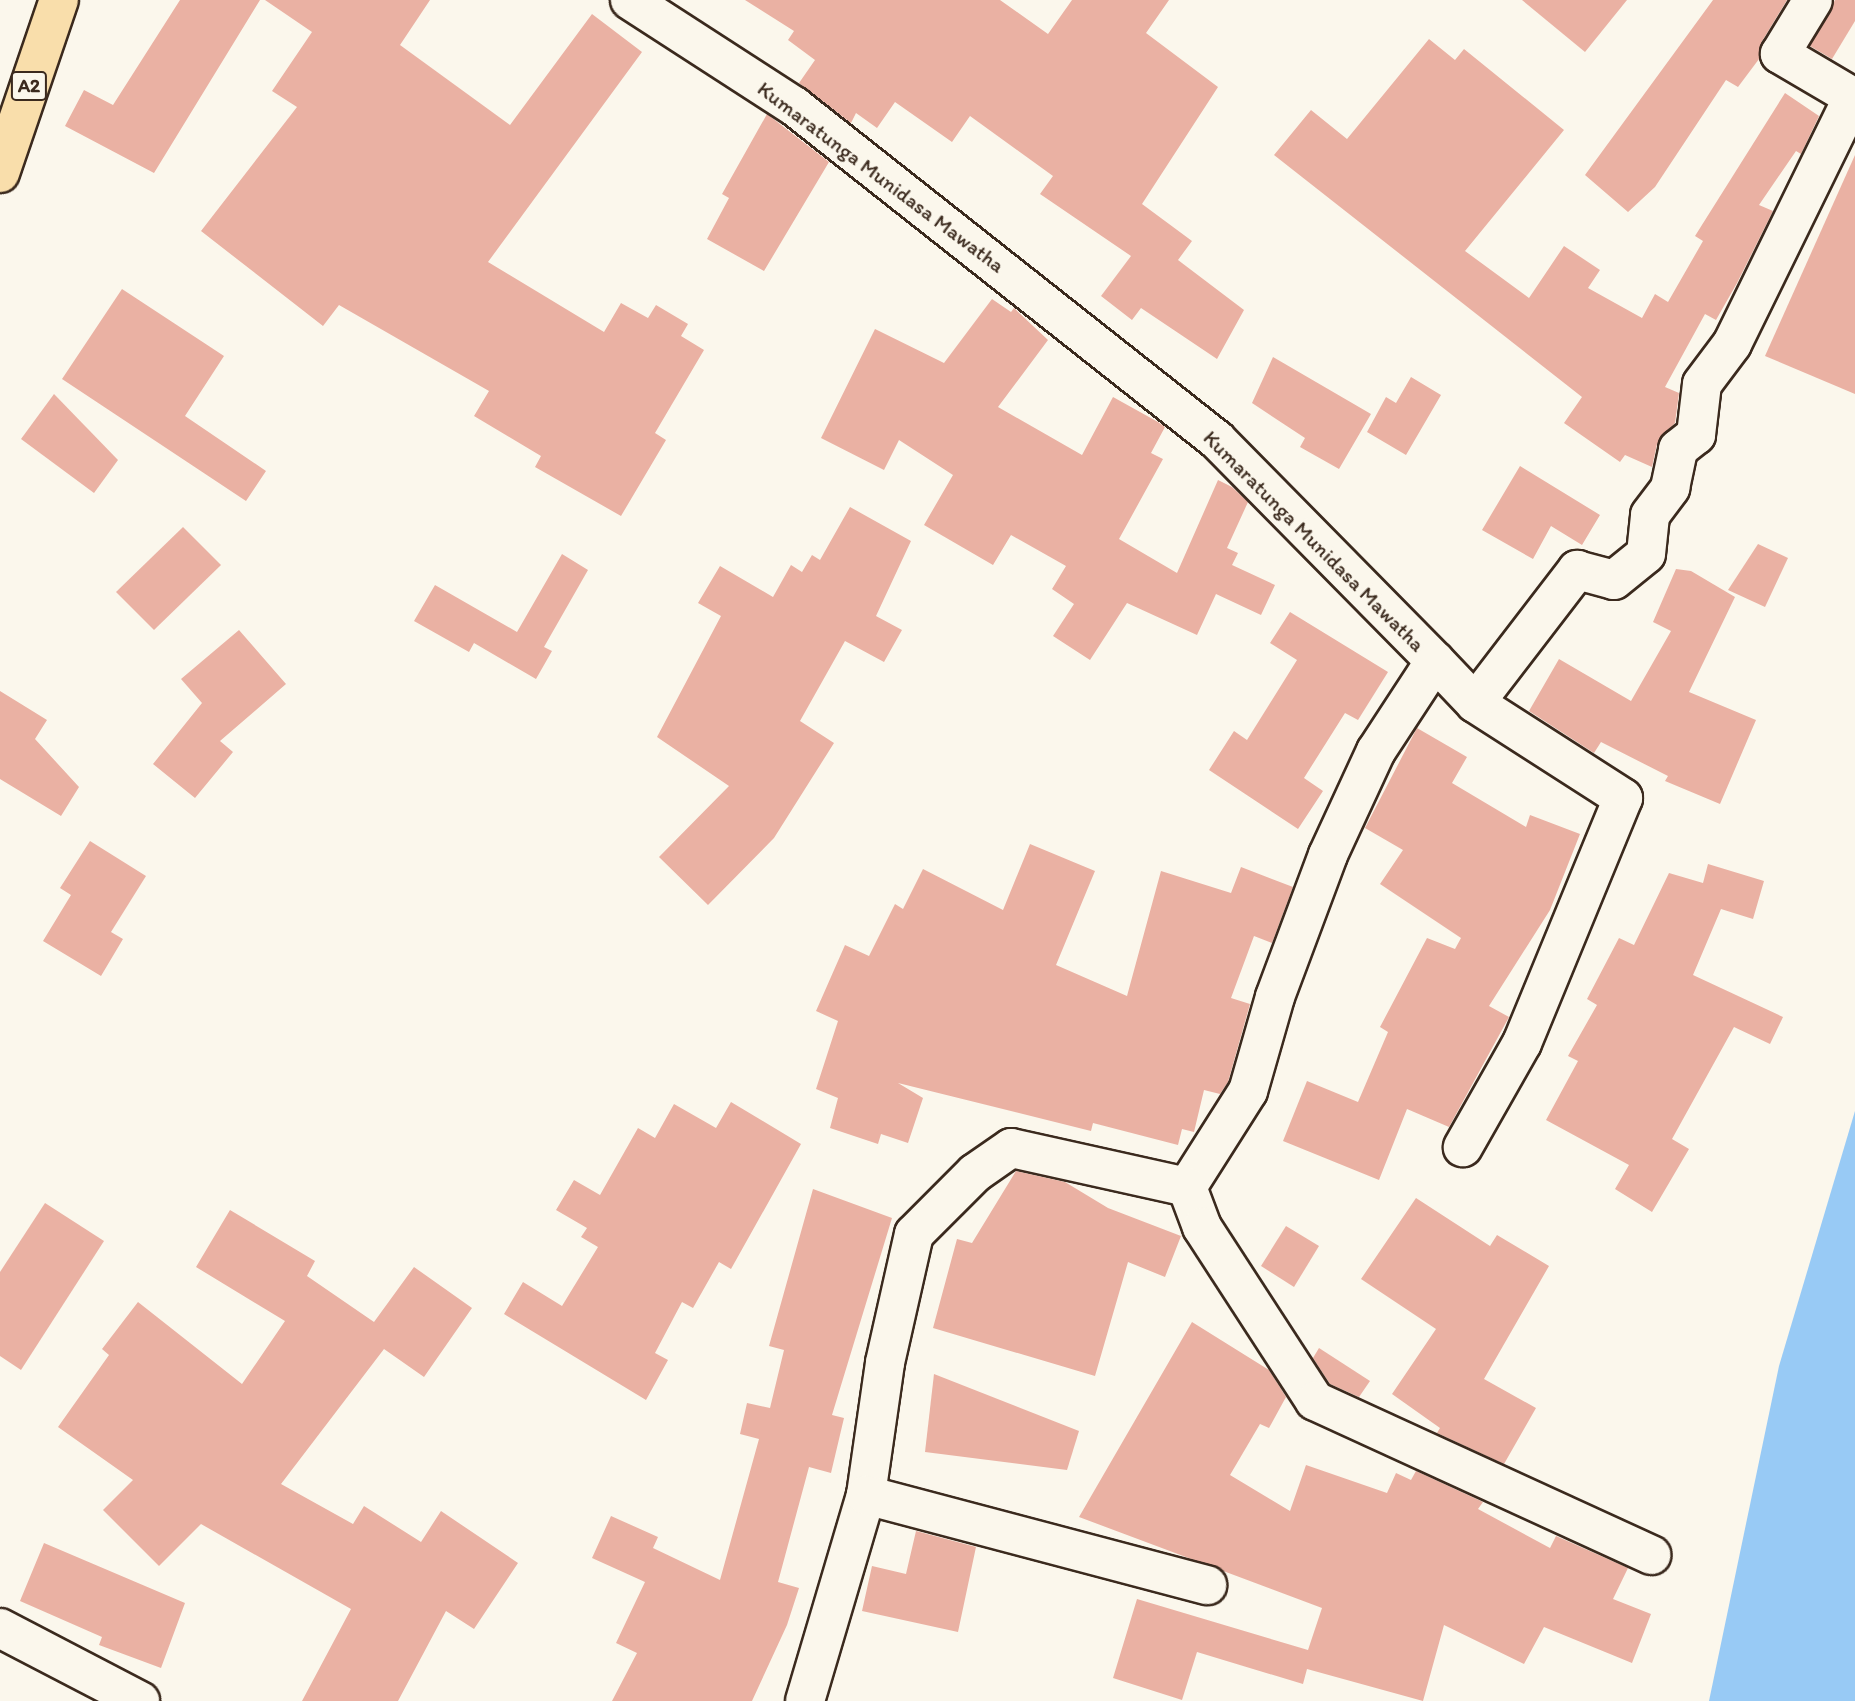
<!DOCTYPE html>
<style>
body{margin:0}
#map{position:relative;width:1855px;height:1701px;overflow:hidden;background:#fbf7ec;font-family:Itim,sans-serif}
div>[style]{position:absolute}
.water>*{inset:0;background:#98caf5}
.building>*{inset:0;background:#eab1a3}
.roads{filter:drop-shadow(2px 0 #3b2a1e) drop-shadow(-2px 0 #3b2a1e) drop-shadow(0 2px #3b2a1e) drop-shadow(0 -2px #3b2a1e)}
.minor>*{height:38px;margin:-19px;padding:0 19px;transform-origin:19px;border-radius:19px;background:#fbf7ec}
.highway>*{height:38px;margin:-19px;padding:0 19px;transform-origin:19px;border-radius:19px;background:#f9deab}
span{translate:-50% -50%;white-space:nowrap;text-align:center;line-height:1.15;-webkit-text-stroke:6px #fbf7ec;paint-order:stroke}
.shield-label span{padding:2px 5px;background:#fbf7ec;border:2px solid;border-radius:5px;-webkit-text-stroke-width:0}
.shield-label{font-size:19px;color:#3b2a1e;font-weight:700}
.street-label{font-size:21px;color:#3b2a1e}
</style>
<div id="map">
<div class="water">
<i style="clip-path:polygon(1855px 1111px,1855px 1701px,1709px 1701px,1779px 1366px)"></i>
</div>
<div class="building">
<i style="clip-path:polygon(180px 0,260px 0,154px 173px,65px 126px,84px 90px,113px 105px)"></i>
<i style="clip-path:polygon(265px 0,430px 0,400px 45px,510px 125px,592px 14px,642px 52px,488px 262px,604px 332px,621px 303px,648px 318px,656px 305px,688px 324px,681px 336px,704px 350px,655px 433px,666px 440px,621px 516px,535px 467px,541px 456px,474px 416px,489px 391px,339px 305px,323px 326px,201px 231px,297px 107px,272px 91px,312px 32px)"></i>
<i style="clip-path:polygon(745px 0,1000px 0,1048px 34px,1072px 0,1169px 0,1146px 33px,1218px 87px,1142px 204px,1192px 241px,1178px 260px,1244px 310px,1217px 359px,1141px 308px,1132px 320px,1101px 296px,1131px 256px,1040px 194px,1053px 176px,970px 116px,952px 142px,895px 102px,877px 128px,856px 113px,851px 123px,799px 83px,815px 60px,788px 40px,794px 31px)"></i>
<i style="clip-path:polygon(1522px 0,1627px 0,1585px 52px)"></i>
<i style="clip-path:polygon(1713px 0,1787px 0,1761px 43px,1759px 59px,1738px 87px,1726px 80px,1655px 187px,1628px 212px,1585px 175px)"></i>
<i style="clip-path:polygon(1835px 0,1855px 0,1855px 21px,1832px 59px,1810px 46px)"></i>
<i style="clip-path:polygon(1429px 39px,1455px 60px,1464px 49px,1564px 130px,1465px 251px,1529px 298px,1564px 246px,1600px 270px,1588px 288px,1642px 318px,1655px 294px,1668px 302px,1703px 241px,1695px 236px,1785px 93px,1819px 116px,1801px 154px,1796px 151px,1759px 205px,1773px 211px,1737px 283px,1716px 320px,1705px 314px,1665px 387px,1679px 393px,1675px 423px,1657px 444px,1652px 467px,1625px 455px,1620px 462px,1564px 423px,1582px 397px,1274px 155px,1311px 110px,1347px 139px)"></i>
<i style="clip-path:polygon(767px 114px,829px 162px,764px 271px,707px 239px,729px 198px,722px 194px)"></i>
<i style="clip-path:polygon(1855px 155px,1855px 394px,1765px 356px)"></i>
<i style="clip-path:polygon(122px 289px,224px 356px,185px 416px,266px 471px,246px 501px,62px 379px)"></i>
<i style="clip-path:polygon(992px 299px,1011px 312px,1014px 308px,1048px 340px,998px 407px,1082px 455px,1113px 397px,1158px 422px,1165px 427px,1151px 453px,1163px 459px,1119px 539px,1177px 573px,1218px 480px,1232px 487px,1248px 502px,1227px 548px,1238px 553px,1232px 565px,1275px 585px,1261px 615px,1216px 594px,1197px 635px,1127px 603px,1090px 660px,1053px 636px,1074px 604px,1052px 589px,1066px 566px,1011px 535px,993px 565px,924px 525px,953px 475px,899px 440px,884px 470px,821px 438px,875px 329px,944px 363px)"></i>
<i style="clip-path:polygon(1273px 357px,1371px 414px,1339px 469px,1300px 447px,1305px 438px,1252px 403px)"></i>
<i style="clip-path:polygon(1411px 377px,1441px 395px,1406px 455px,1367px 432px,1386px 397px,1396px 403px)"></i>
<i style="clip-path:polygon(54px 394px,118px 460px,94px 493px,21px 439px)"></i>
<i style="clip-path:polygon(1520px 466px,1600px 515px,1582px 545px,1551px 526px,1533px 559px,1482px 530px)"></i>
<i style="clip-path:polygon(850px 507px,911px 541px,876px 616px,902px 630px,884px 662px,845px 641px,800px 721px,834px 743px,774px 838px,708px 905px,659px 857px,729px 786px,657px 737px,721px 616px,698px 603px,720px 566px,773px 597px,791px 565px,802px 572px,812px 555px,820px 560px)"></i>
<i style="clip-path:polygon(183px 527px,221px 565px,154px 630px,116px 592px)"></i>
<i style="clip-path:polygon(1758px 544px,1788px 558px,1765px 607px,1728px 590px)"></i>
<i style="clip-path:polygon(562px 554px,588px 570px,544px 647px,552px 651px,536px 679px,474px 643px,469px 652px,414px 621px,435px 585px,517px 632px)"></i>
<i style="clip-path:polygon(1676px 569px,1691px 571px,1735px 597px,1689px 692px,1756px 720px,1720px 804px,1665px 781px,1668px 776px,1601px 742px,1594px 753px,1529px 711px,1559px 659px,1631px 701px,1671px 631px,1653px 622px)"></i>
<i style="clip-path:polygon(1290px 612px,1388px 672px,1358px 720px,1345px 713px,1304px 778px,1323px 791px,1298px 829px,1209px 770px,1234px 731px,1247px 740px,1297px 660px,1270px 643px)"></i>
<i style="clip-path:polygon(239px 630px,286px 684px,220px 741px,233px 752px,195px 798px,153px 764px,202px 703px,181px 679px)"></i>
<i style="clip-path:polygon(0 691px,47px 720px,35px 739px,79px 787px,61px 816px,0 779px)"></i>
<i style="clip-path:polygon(1417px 728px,1467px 757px,1452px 783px,1526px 827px,1530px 815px,1580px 834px,1550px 910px,1489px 1006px,1509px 1017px,1449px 1127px,1407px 1109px,1379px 1180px,1283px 1141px,1307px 1081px,1358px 1102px,1388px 1032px,1380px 1027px,1427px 938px,1455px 949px,1461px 938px,1380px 884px,1403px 850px,1365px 828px)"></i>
<i style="clip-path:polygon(90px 841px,146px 876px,111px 932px,123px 939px,101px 976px,43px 941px,71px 895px,60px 888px)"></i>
<i style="clip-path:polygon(1030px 844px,1095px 871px,1056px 965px,1127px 996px,1161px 871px,1231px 893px,1241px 867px,1293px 887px,1272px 943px,1254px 936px,1231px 998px,1250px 1004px,1228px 1082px,1220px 1094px,1204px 1090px,1194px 1132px,1182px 1129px,1178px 1145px,1093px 1123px,1091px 1131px,898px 1083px,923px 1098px,908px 1143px,881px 1134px,878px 1144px,830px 1128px,838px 1098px,816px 1089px,838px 1021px,816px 1011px,845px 945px,869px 956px,895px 904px,903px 909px,923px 869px,1003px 910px)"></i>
<i style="clip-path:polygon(1708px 864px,1764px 881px,1753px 919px,1721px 909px,1693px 975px,1783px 1017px,1770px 1044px,1734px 1027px,1672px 1139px,1689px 1149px,1652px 1212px,1615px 1189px,1629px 1165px,1546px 1120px,1578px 1061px,1568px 1056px,1597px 1005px,1587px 999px,1619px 938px,1634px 945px,1669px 873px,1703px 883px)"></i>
<i style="clip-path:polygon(731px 1102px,801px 1144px,731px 1269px,719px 1262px,693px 1308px,682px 1302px,655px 1353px,668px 1360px,646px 1400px,504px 1314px,523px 1282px,562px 1306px,598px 1247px,581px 1237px,587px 1228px,556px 1210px,574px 1180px,600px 1195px,638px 1128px,655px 1138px,674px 1104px,716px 1128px)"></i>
<i style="clip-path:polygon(1016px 1171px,1065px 1182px,1108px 1208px,1181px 1236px,1165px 1277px,1128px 1262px,1095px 1376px,933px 1328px,957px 1239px,972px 1243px)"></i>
<i style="clip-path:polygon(813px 1189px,892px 1218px,832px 1415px,844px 1418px,831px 1473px,809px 1467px,778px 1582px,799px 1588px,787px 1625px,752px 1701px,612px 1701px,637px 1653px,616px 1643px,645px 1582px,592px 1558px,611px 1516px,658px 1537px,653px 1548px,720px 1580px,759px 1439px,740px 1434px,747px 1403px,770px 1408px,784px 1350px,769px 1346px)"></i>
<i style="clip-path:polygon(1416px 1198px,1490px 1246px,1497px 1235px,1549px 1266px,1484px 1379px,1536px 1408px,1504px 1464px,1437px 1433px,1440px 1428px,1392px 1394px,1436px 1329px,1361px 1279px)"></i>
<i style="clip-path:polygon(45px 1203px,104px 1241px,21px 1370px,0 1356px,0 1272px)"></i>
<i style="clip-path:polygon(230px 1210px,315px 1261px,307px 1276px,374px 1322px,414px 1267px,472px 1308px,424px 1377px,384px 1349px,281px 1484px,353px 1524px,364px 1506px,421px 1542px,441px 1511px,518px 1563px,474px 1629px,446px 1611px,398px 1701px,302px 1701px,351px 1609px,201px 1524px,159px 1566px,103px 1510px,133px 1480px,58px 1427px,109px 1355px,102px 1349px,138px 1302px,242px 1384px,285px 1321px,196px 1267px)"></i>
<i style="clip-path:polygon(1286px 1226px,1319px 1246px,1294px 1287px,1261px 1266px)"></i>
<i style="clip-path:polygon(1192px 1322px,1269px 1370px,1286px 1397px,1269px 1428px,1260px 1424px,1230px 1475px,1290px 1511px,1306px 1465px,1387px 1493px,1396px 1473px,1411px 1480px,1416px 1471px,1483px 1502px,1478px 1509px,1550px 1548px,1556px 1536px,1628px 1568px,1613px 1599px,1651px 1614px,1632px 1663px,1544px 1627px,1524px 1664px,1444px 1625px,1423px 1701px,1307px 1669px,1303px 1684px,1197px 1652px,1182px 1700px,1113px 1678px,1137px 1599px,1308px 1650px,1322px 1608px,1079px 1517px)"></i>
<i style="clip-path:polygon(1319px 1348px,1370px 1381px,1359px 1397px,1330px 1384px,1313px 1358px)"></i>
<i style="clip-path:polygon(934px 1374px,1079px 1431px,1067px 1470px,925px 1452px)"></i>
<i style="clip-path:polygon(916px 1531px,976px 1547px,958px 1632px,862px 1611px,872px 1566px,906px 1574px)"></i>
<i style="clip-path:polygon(44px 1543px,185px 1603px,161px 1668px,99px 1645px,102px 1637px,20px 1601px)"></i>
</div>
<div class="roads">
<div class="minor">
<i style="left:630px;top:0;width:195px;rotate:32.9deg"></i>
<i style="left:794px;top:106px;width:539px;rotate:38.29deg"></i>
<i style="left:1217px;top:440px;width:310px;rotate:45.4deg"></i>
<i style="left:1435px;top:661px;width:108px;rotate:123.2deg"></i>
<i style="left:1376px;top:751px;width:115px;rotate:114.8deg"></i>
<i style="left:1328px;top:855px;width:152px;rotate:110.5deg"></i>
<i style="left:1275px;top:997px;width:98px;rotate:106deg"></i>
<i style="left:1248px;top:1091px;width:114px;rotate:122.4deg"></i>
<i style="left:1187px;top:1187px;width:180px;rotate:-167.5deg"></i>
<i style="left:1011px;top:1148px;width:44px;rotate:145.2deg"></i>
<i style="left:975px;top:1173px;width:86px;rotate:135deg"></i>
<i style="left:914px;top:1234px;width:132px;rotate:102.7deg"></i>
<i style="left:885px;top:1363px;width:133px;rotate:98.2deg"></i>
<i style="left:866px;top:1495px;width:215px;rotate:106.5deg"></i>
<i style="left:1435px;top:661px;width:58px;rotate:46.4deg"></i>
<i style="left:1475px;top:703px;width:176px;rotate:32.7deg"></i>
<i style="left:1623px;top:798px;width:265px;rotate:112.4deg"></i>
<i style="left:1522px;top:1043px;width:120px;rotate:119.6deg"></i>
<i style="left:1475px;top:703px;width:168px;rotate:-52.5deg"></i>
<i style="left:1577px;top:570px;width:38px;rotate:15deg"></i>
<i style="left:1614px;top:580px;width:41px;rotate:-39.1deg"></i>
<i style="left:1646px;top:554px;width:39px;rotate:-84deg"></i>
<i style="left:1650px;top:515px;width:34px;rotate:-53deg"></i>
<i style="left:1670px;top:488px;width:40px;rotate:-78deg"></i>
<i style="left:1678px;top:449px;width:23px;rotate:-38deg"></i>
<i style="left:1696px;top:435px;width:51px;rotate:-83.3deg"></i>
<i style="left:1702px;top:384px;width:50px;rotate:-53.1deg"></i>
<i style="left:1732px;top:344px;width:275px;rotate:-63.9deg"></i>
<i style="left:1853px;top:97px;width:85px;rotate:-149.5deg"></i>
<i style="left:1780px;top:54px;width:63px;rotate:-58.6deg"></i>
<i style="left:1187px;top:1187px;width:43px;rotate:69.4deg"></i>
<i style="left:1202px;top:1227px;width:207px;rotate:57deg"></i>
<i style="left:1315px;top:1401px;width:370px;rotate:24.6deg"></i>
<i style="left:866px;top:1495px;width:353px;rotate:14.8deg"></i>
<i style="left:0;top:1628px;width:158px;rotate:27.5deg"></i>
</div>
<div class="highway">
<i style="left:0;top:173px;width:183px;rotate:-71.2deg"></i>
</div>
</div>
<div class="shield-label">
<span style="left:29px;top:86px">A2</span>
</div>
<div class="street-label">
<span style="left:881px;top:177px;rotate:37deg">Kumaratunga Munidasa Mawatha</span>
<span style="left:1314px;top:541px;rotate:45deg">Kumaratunga Munidasa Mawatha</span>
</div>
</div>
